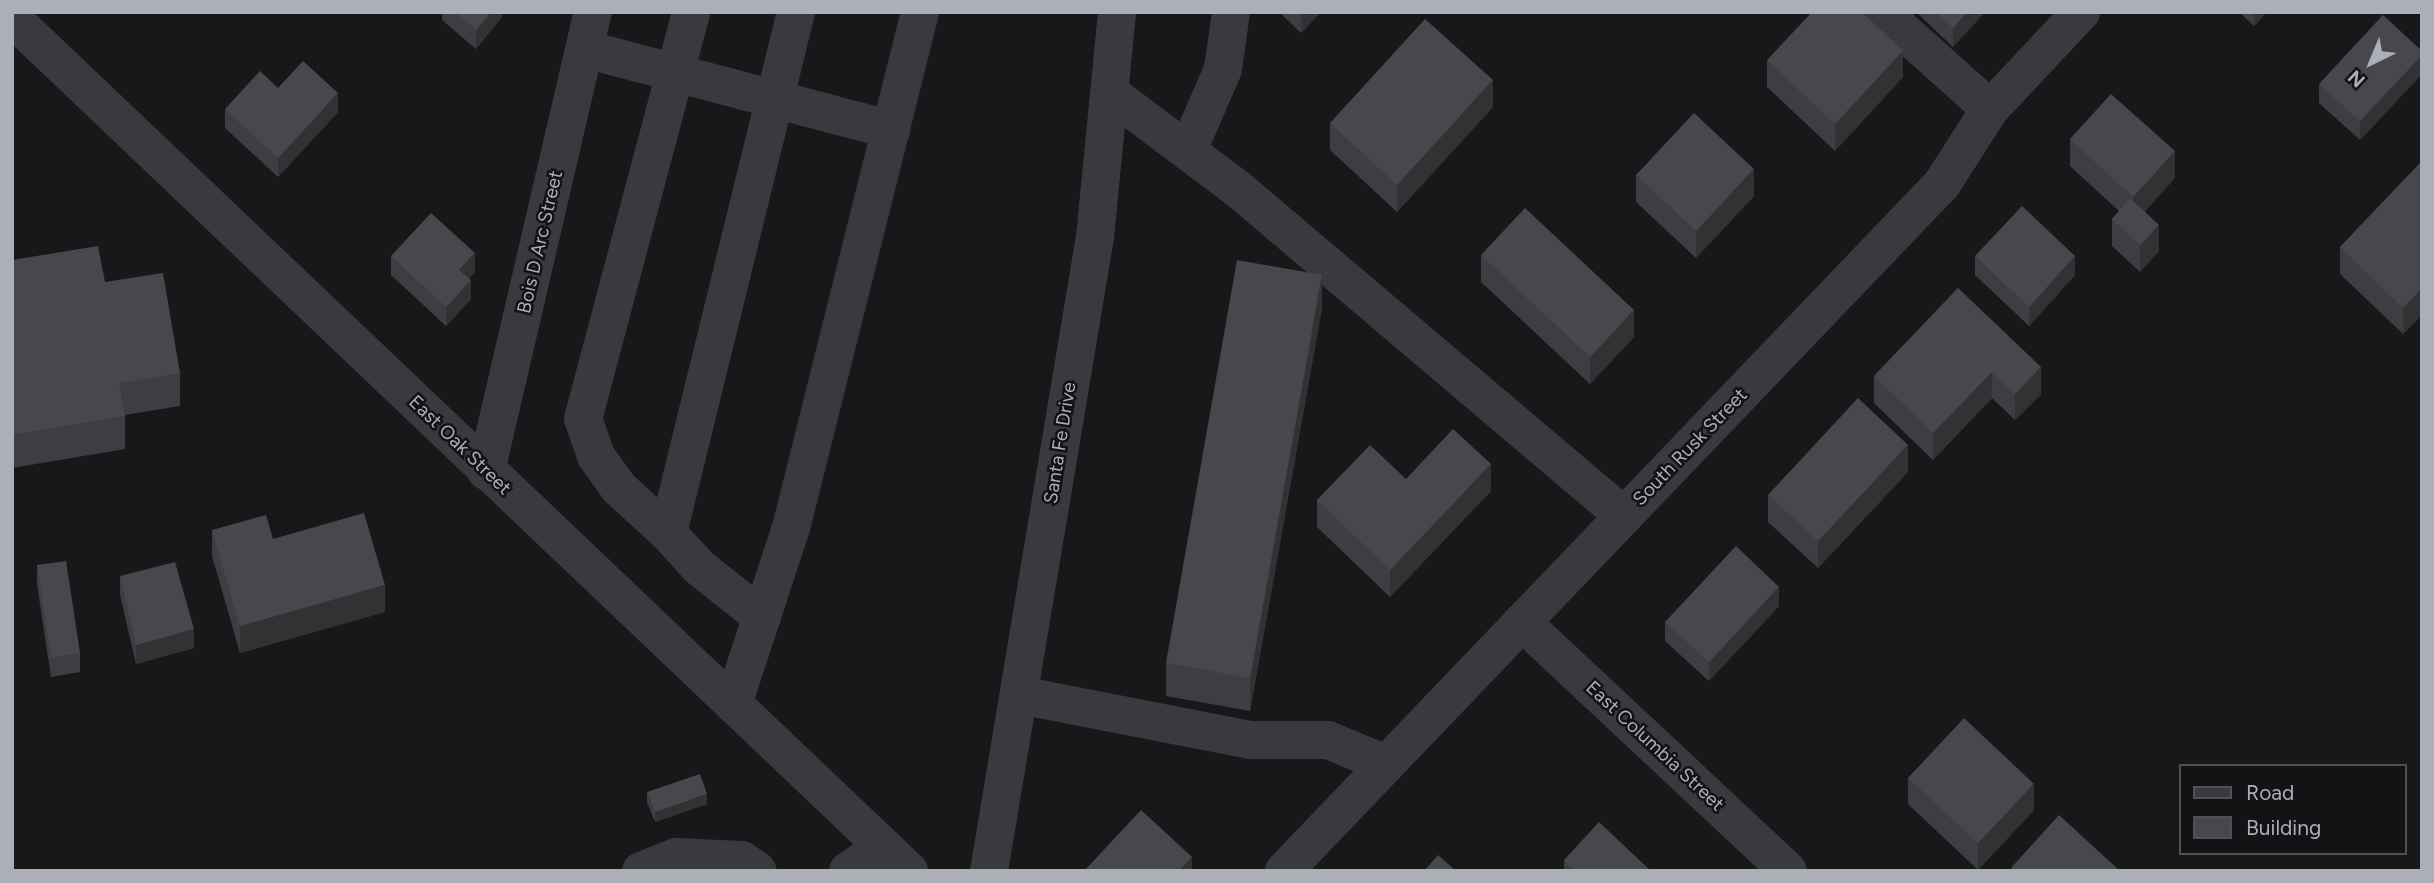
<!DOCTYPE html>
<style>
body{margin:0}
#map{position:relative;width:2434px;height:883px;overflow:hidden;background:#18181a;font-family:Figtree,sans-serif}
div>[style]{position:absolute}
.minor>*{height:38px;margin:-19px;padding:0 19px;transform-origin:19px;border-radius:19px;background:#393a3e}
.wall>*{inset:0;background:#3d3e41}
.shaded-wall>*{inset:0;background:#323235}
.building>*{inset:0;background:#47484c}
span{translate:-50% -50%;white-space:nowrap;text-align:center;line-height:1.15;-webkit-text-stroke:5px #131315;paint-order:stroke}
.street-label{font-size:19px;color:#acafb8}
.frame{position:absolute;inset:0;border:14px solid #acafb8;pointer-events:none}
.legend{position:absolute;left:2179px;top:764px;width:228px;height:91px;box-sizing:border-box;background:#131315;border:2px solid #505156;margin:0;padding:9px 12px;list-style:none;font-size:21px;color:#acafb8}
.legend li{display:flex;align-items:center;gap:14px;height:35px}
.legend b{width:35px;border:2px solid #505156}
.north{position:absolute;left:2336px;top:28px;width:70px;height:70px;-webkit-text-stroke:5px #131315;paint-order:stroke;rotate:223deg;font-size:19px;font-weight:700;line-height:28px;text-align:center;color:#acafb8}
.north::after{content:'';display:block;margin:auto;width:24px;height:32px;background:#acafb8;clip-path:polygon(50% 0,100% 100%,50% 72%,0 100%)}
</style>
<div id="map">
<div class="minor">
<i style="left:1882px;top:12px;width:145px;rotate:41.9deg"></i>
<i style="left:12px;top:18px;width:1238px;rotate:43.56deg"></i>
<i style="left:585px;top:49px;width:317px;rotate:14.8deg"></i>
<i style="left:1110px;top:93px;width:160px;rotate:36.9deg"></i>
<i style="left:1238px;top:189px;width:506px;rotate:40.27deg"></i>
<i style="left:1188px;top:150px;width:88px;rotate:-66.6deg"></i>
<i style="left:1223px;top:69px;width:58px;rotate:-82deg"></i>
<i style="left:486px;top:471px;width:471px;rotate:-76.9deg"></i>
<i style="left:668px;top:533px;width:67px;rotate:-137.4deg"></i>
<i style="left:619px;top:488px;width:39px;rotate:-126deg"></i>
<i style="left:596px;top:456px;width:39px;rotate:-109deg"></i>
<i style="left:583px;top:419px;width:421px;rotate:-75.1deg"></i>
<i style="left:762px;top:617px;width:80px;rotate:-141.6deg"></i>
<i style="left:699px;top:567px;width:46px;rotate:-132.4deg"></i>
<i style="left:668px;top:533px;width:536px;rotate:-76.2deg"></i>
<i style="left:1522px;top:622px;width:364px;rotate:43.1deg"></i>
<i style="left:1019px;top:695px;width:235px;rotate:11deg"></i>
<i style="left:1250px;top:740px;width:78px"></i>
<i style="left:1328px;top:740px;width:63px;rotate:22.5deg"></i>
<i style="left:733px;top:704px;width:185px;rotate:-71.8deg"></i>
<i style="left:791px;top:528px;width:532px;rotate:-75.96deg"></i>
<i style="left:641px;top:871px;width:38px;rotate:-22deg"></i>
<i style="left:676px;top:857px;width:66px;rotate:2.6deg"></i>
<i style="left:742px;top:860px;width:19px;rotate:35deg"></i>
<i style="left:848px;top:871px;width:42px;rotate:-34.4deg"></i>
<i style="left:989px;top:871px;width:643px;rotate:-80.51deg"></i>
<i style="left:1095px;top:237px;width:226px;rotate:-84.4deg"></i>
<i style="left:1284px;top:871px;width:951px;rotate:-46.24deg"></i>
<i style="left:1942px;top:184px;width:89px;rotate:-57.4deg"></i>
<i style="left:1990px;top:109px;width:133px;rotate:-46.8deg"></i>
</div>
<div class="wall">
<i style="clip-path:polygon(442px 12px,502px 12px,502px 17px,476px 49px,442px 20px)"></i>
<i style="clip-path:polygon(1279px 12px,1321px 12px,1301px 33px)"></i>
<i style="clip-path:polygon(1916px 12px,1985px 12px,1953px 47px)"></i>
<i style="clip-path:polygon(2239px 12px,2267px 12px,2254px 26px)"></i>
<i style="clip-path:polygon(2422px 51px,2422px 74px,2360px 140px,2319px 103px,2319px 84px)"></i>
<i style="clip-path:polygon(1767px 60px,1903px 77px,1835px 151px,1767px 87px)"></i>
<i style="clip-path:polygon(278px 88px,338px 112px,278px 177px,225px 128px,225px 109px)"></i>
<i style="clip-path:polygon(1493px 107px,1397px 212px,1330px 150px,1330px 123px)"></i>
<i style="clip-path:polygon(2070px 139px,2175px 178px,2145px 211px,2159px 251px,2140px 272px,2112px 246px,2112px 219px,2119px 211px,2070px 166px)"></i>
<i style="clip-path:polygon(2422px 161px,2422px 315px,2403px 334px,2340px 274px,2340px 247px)"></i>
<i style="clip-path:polygon(1636px 175px,1754px 196px,1696px 258px,1636px 202px)"></i>
<i style="clip-path:polygon(1481px 255px,1634px 337px,1590px 384px,1481px 282px)"></i>
<i style="clip-path:polygon(391px 256px,475px 272px,469px 278px,471px 299px,446px 326px,391px 275px)"></i>
<i style="clip-path:polygon(1975px 256px,2075px 275px,2029px 326px,1975px 275px)"></i>
<i style="clip-path:polygon(12px 260px,105px 282px,180px 373px,180px 406px,125px 415px,125px 449px,12px 468px)"></i>
<i style="clip-path:polygon(1958px 288px,2041px 394px,2015px 420px,1992px 398px,1933px 460px,1874px 403px,1874px 376px)"></i>
<i style="clip-path:polygon(1322px 308px,1250px 711px,1166px 696px,1166px 663px)"></i>
<i style="clip-path:polygon(1908px 472px,1818px 568px,1768px 522px,1768px 495px)"></i>
<i style="clip-path:polygon(1406px 479px,1491px 491px,1390px 597px,1317px 527px,1317px 500px)"></i>
<i style="clip-path:polygon(212px 530px,273px 539px,385px 612px,240px 653px,212px 556px)"></i>
<i style="clip-path:polygon(37px 565px,80px 653px,80px 672px,51px 677px,37px 584px)"></i>
<i style="clip-path:polygon(120px 576px,194px 648px,136px 664px,120px 595px)"></i>
<i style="clip-path:polygon(1779px 606px,1709px 681px,1665px 641px,1665px 622px)"></i>
<i style="clip-path:polygon(1908px 778px,2034px 810px,1978px 870px,1908px 804px)"></i>
<i style="clip-path:polygon(647px 792px,707px 804px,655px 822px,647px 802px)"></i>
<i style="clip-path:polygon(1564px 860px,1651px 871px,1564px 871px)"></i>
</div>
<div class="shaded-wall">
<i style="clip-path:polygon(491px 12px,502px 12px,502px 17px,476px 49px,476px 30px)"></i>
<i style="clip-path:polygon(1301px 12px,1321px 12px,1301px 33px)"></i>
<i style="clip-path:polygon(1967px 12px,1985px 12px,1953px 47px,1953px 28px)"></i>
<i style="clip-path:polygon(2254px 12px,2267px 12px,2254px 26px)"></i>
<i style="clip-path:polygon(1903px 51px,1903px 77px,1835px 151px,1835px 124px)"></i>
<i style="clip-path:polygon(2422px 55px,2422px 74px,2360px 140px,2360px 121px)"></i>
<i style="clip-path:polygon(1493px 80px,1493px 107px,1397px 212px,1397px 185px)"></i>
<i style="clip-path:polygon(338px 93px,338px 112px,278px 177px,278px 158px)"></i>
<i style="clip-path:polygon(2175px 151px,2175px 178px,2133px 224px,2133px 197px)"></i>
<i style="clip-path:polygon(1754px 169px,1754px 196px,1696px 258px,1696px 231px)"></i>
<i style="clip-path:polygon(2159px 225px,2159px 251px,2140px 272px,2140px 245px)"></i>
<i style="clip-path:polygon(475px 253px,475px 272px,459px 289px,459px 270px)"></i>
<i style="clip-path:polygon(2075px 256px,2075px 275px,2029px 326px,2029px 307px)"></i>
<i style="clip-path:polygon(1322px 275px,1322px 308px,1250px 711px,1250px 678px)"></i>
<i style="clip-path:polygon(471px 280px,471px 299px,446px 326px,446px 307px)"></i>
<i style="clip-path:polygon(2422px 288px,2422px 315px,2403px 334px,2403px 308px)"></i>
<i style="clip-path:polygon(1634px 310px,1634px 337px,1590px 384px,1590px 357px)"></i>
<i style="clip-path:polygon(2041px 367px,2041px 394px,2015px 420px,2015px 394px)"></i>
<i style="clip-path:polygon(1992px 372px,1992px 398px,1933px 460px,1933px 433px)"></i>
<i style="clip-path:polygon(1908px 445px,1908px 472px,1818px 568px,1818px 541px)"></i>
<i style="clip-path:polygon(1491px 464px,1491px 491px,1390px 597px,1390px 570px)"></i>
<i style="clip-path:polygon(385px 585px,385px 612px,240px 653px,240px 626px)"></i>
<i style="clip-path:polygon(1779px 587px,1779px 606px,1709px 681px,1709px 662px)"></i>
<i style="clip-path:polygon(194px 629px,194px 648px,136px 664px,136px 645px)"></i>
<i style="clip-path:polygon(2034px 784px,2034px 810px,1978px 870px,1978px 843px)"></i>
<i style="clip-path:polygon(707px 794px,707px 804px,655px 822px,655px 812px)"></i>
<i style="clip-path:polygon(1192px 857px,1192px 871px,1179px 871px)"></i>
</div>
<div class="building">
<i style="clip-path:polygon(455px 12px,491px 12px,476px 30px)"></i>
<i style="clip-path:polygon(1812px 12px,1862px 12px,1903px 51px,1835px 124px,1767px 60px)"></i>
<i style="clip-path:polygon(1936px 12px,1967px 12px,1953px 28px)"></i>
<i style="clip-path:polygon(2383px 15px,2422px 51px,2422px 55px,2360px 121px,2319px 84px)"></i>
<i style="clip-path:polygon(1425px 19px,1493px 80px,1397px 185px,1330px 123px)"></i>
<i style="clip-path:polygon(303px 61px,338px 93px,278px 158px,225px 109px,260px 71px,278px 88px)"></i>
<i style="clip-path:polygon(2111px 94px,2175px 151px,2133px 197px,2070px 139px)"></i>
<i style="clip-path:polygon(1694px 113px,1754px 169px,1696px 231px,1636px 175px)"></i>
<i style="clip-path:polygon(2422px 161px,2422px 288px,2403px 308px,2340px 247px)"></i>
<i style="clip-path:polygon(2130px 198px,2159px 225px,2140px 245px,2112px 219px)"></i>
<i style="clip-path:polygon(2022px 206px,2075px 256px,2029px 307px,1975px 256px)"></i>
<i style="clip-path:polygon(1525px 208px,1634px 310px,1590px 357px,1481px 255px)"></i>
<i style="clip-path:polygon(431px 213px,475px 253px,459px 270px,471px 280px,446px 307px,391px 256px)"></i>
<i style="clip-path:polygon(98px 246px,105px 282px,163px 273px,180px 373px,119px 383px,125px 416px,12px 435px,12px 260px)"></i>
<i style="clip-path:polygon(1237px 260px,1322px 275px,1250px 678px,1166px 663px)"></i>
<i style="clip-path:polygon(1958px 288px,2041px 367px,2015px 394px,1992px 372px,1933px 433px,1874px 376px)"></i>
<i style="clip-path:polygon(1858px 398px,1908px 445px,1818px 541px,1768px 495px)"></i>
<i style="clip-path:polygon(1453px 429px,1491px 464px,1390px 570px,1317px 500px,1370px 445px,1406px 479px)"></i>
<i style="clip-path:polygon(364px 513px,385px 585px,240px 626px,212px 530px,266px 515px,273px 539px)"></i>
<i style="clip-path:polygon(1736px 546px,1779px 587px,1709px 662px,1665px 622px)"></i>
<i style="clip-path:polygon(66px 561px,80px 653px,51px 658px,37px 565px)"></i>
<i style="clip-path:polygon(175px 562px,194px 629px,136px 645px,120px 576px)"></i>
<i style="clip-path:polygon(1964px 718px,2034px 784px,1978px 843px,1908px 778px)"></i>
<i style="clip-path:polygon(700px 774px,707px 794px,655px 812px,647px 792px)"></i>
<i style="clip-path:polygon(1141px 810px,1192px 857px,1179px 871px,1084px 871px)"></i>
<i style="clip-path:polygon(2059px 815px,2120px 871px,2015px 871px,2011px 868px)"></i>
<i style="clip-path:polygon(1599px 822px,1651px 871px,1575px 871px,1564px 860px)"></i>
<i style="clip-path:polygon(1438px 855px,1456px 871px,1424px 871px)"></i>
</div>
<div class="street-label">
<span style="left:540px;top:242px;rotate:-77deg">Bois D Arc Street</span>
<span style="left:1060px;top:443px;rotate:-81deg">Santa Fe Drive</span>
<span style="left:460px;top:445px;rotate:44deg">East Oak Street</span>
<span style="left:1690px;top:447px;rotate:-46deg">South Rusk Street</span>
<span style="left:1655px;top:746px;rotate:43deg">East Columbia Street</span>
</div>
<div class="frame"></div>
<ul class="legend">
<li><b style="height:9px;background:#393a3e"></b>Road</li>
<li><b style="height:19px;background:#47484c"></b>Building</li>
</ul>
<div class="north">N</div>
</div>
